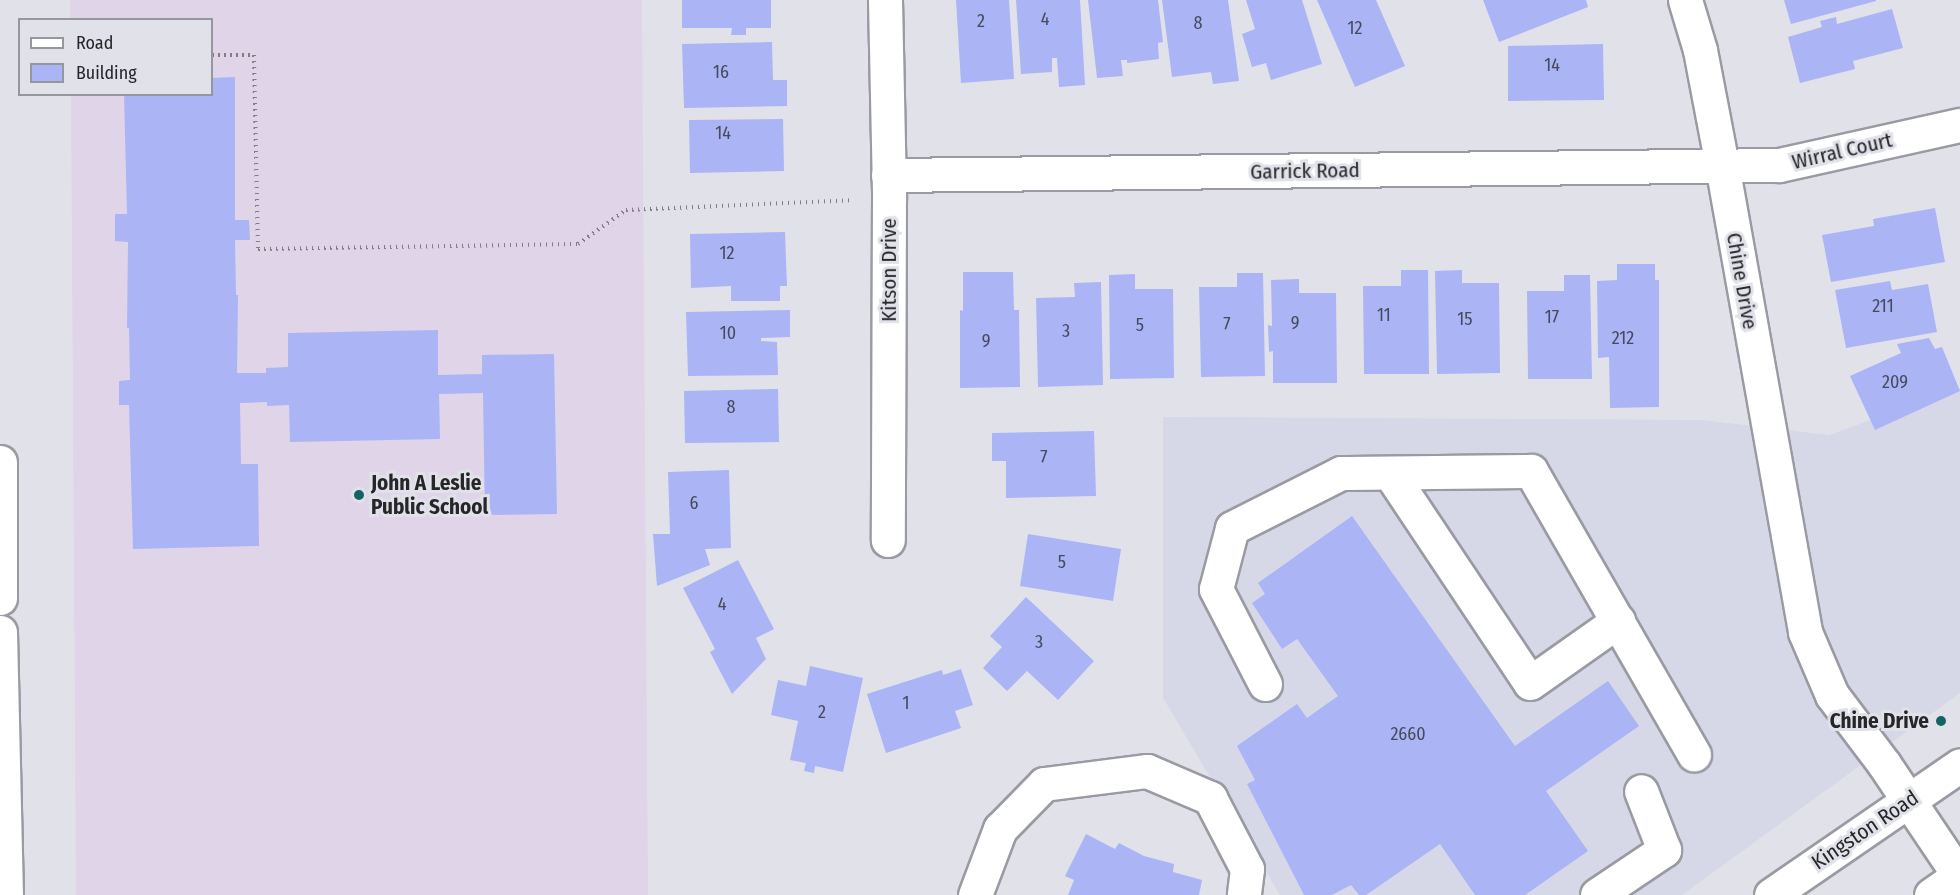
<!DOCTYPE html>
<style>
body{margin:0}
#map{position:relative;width:1960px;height:895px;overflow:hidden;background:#e1e2e9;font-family:"Fira Sans Condensed",sans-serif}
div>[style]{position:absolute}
.built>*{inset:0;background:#d6d8e7}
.education>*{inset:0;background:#dfd4e8}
.building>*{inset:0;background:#abb4f5}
.path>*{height:4px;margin-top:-2px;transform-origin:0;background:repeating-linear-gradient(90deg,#7f7f84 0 1.5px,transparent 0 6px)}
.roads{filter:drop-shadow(2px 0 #9a9ba2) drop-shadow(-2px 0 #9a9ba2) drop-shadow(0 2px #9a9ba2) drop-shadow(0 -2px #9a9ba2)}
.minor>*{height:33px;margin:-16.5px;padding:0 16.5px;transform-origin:16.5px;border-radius:16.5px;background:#fff}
.major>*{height:33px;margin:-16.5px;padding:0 16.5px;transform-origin:16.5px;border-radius:16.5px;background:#fff}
.dots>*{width:16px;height:16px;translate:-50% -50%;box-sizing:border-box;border:3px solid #e1e2e9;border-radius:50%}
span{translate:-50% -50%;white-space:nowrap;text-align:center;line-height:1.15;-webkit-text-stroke:6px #e1e2e9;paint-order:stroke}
.number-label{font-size:18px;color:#474a5c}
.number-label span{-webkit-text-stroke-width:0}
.street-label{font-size:21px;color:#262629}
.poi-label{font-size:21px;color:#262629;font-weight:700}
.left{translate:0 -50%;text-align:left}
.right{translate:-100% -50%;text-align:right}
.legend{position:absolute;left:18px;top:18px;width:195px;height:78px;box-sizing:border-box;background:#e1e2e9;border:2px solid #96979c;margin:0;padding:8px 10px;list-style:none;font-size:18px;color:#262629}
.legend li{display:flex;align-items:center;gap:12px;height:30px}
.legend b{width:30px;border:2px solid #96979c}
</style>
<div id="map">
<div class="built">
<i style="clip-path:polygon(1960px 388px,1960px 693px,1682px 895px,1280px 895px,1163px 698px,1163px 417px,1703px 420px,1829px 435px)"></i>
</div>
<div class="education">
<i style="clip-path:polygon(70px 0,642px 0,648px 895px,76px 895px,71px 95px,212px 94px,212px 20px,70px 19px)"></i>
</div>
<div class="building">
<i style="clip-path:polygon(682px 0,771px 0,771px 28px,746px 28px,746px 35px,731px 35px,732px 28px,682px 28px)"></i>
<i style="clip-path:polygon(956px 0,1009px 0,1014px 79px,961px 83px)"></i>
<i style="clip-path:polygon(1016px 0,1080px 0,1085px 85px,1059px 87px,1057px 58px,1052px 58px,1052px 72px,1021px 74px)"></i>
<i style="clip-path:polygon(1088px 0,1158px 0,1163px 42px,1158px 43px,1159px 59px,1127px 63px,1127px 60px,1121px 60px,1123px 76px,1097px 78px)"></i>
<i style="clip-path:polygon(1162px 0,1228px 0,1239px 81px,1213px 84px,1211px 72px,1172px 77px)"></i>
<i style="clip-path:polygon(1246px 0,1302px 0,1322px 64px,1271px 80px,1266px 63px,1252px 67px,1242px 34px,1255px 29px)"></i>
<i style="clip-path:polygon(1317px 0,1376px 0,1405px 66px,1355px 87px)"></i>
<i style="clip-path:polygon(1483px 0,1586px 0,1588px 7px,1499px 42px)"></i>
<i style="clip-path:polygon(1784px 0,1876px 0,1876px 1px,1791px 24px)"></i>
<i style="clip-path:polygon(1892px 9px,1903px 48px,1853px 61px,1855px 69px,1800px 83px,1788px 37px,1822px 27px,1820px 21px,1836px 17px,1837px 24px)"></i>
<i style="clip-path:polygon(772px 42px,773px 80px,787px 80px,787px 106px,684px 108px,682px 44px)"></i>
<i style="clip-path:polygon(1603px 44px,1604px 100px,1508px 101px,1508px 46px)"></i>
<i style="clip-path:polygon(235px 77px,235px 220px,249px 220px,250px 240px,235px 240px,236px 295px,238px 295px,237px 373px,266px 373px,266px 368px,288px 367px,288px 333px,438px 330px,438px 375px,482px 374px,482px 355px,554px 354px,557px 514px,485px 515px,483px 393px,439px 394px,440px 439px,290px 442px,289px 405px,267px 406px,267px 402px,240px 403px,241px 464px,258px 464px,259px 546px,133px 549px,129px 405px,119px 405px,119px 381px,130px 380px,129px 328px,127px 328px,128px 242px,115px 241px,115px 214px,127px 214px,124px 94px,212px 94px,212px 78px)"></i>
<i style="clip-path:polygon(783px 119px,784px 171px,690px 173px,689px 120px)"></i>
<i style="clip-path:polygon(1935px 208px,1945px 262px,1831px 282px,1822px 235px,1874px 226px,1873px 219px)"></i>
<i style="clip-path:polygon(785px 232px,787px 286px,780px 286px,780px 301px,731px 301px,731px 286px,691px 288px,690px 234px)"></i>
<i style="clip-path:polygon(1617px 264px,1655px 264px,1655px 280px,1659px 280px,1659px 407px,1610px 408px,1609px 357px,1598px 358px,1597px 281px,1617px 280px)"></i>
<i style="clip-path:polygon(1401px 270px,1428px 270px,1429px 374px,1364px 374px,1363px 286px,1401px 286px)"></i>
<i style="clip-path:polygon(1462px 270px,1462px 283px,1499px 283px,1500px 373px,1437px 374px,1435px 271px)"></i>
<i style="clip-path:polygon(963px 272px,1013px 272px,1014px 310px,1019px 310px,1020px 387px,960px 388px,960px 310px,963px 311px)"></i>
<i style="clip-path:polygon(1237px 273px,1263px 273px,1265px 376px,1201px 377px,1199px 287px,1237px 287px)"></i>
<i style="clip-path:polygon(1135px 274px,1135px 289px,1173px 289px,1174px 378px,1110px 379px,1109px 275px)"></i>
<i style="clip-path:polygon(1564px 275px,1590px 275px,1592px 379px,1528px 379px,1527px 291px,1564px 291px)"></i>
<i style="clip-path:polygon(1299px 279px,1299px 293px,1336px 293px,1337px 383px,1273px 383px,1273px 351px,1269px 352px,1268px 325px,1272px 326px,1271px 280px)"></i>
<i style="clip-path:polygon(1890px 281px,1892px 290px,1928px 284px,1937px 332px,1846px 348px,1835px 290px)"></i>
<i style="clip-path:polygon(1101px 282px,1103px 385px,1038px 387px,1036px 298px,1075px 297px,1074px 283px)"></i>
<i style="clip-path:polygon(790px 310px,790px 337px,761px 338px,761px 341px,777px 342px,778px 375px,688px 376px,686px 312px)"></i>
<i style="clip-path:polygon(1929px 338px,1935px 349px,1942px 347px,1960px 391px,1875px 430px,1850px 376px,1901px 353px,1897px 344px)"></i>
<i style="clip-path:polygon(778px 389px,779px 442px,685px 443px,684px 391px)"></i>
<i style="clip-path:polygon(1094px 431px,1096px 496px,1006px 498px,1006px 461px,992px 461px,992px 433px)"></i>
<i style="clip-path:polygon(729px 470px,731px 548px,705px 549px,710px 565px,657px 586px,653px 534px,670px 534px,668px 472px)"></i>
<i style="clip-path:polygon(1352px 516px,1515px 746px,1608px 681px,1639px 726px,1546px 791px,1588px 851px,1525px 895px,1475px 895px,1440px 844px,1366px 895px,1359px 895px,1351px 885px,1332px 895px,1304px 895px,1247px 784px,1255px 780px,1237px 746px,1297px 704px,1307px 718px,1338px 696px,1297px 639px,1282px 649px,1252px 603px,1265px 594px,1258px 583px)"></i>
<i style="clip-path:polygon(1028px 534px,1121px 549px,1113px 601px,1020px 586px)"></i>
<i style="clip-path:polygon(738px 560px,774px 629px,756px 638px,766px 659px,732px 694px,710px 652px,715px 649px,683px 588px)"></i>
<i style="clip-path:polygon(1026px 597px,1094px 661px,1058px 700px,1027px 671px,1007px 691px,983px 668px,1002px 647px,990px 636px)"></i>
<i style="clip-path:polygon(810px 666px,863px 678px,843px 772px,815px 766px,814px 773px,804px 771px,806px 763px,790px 760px,798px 721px,771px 715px,778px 680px,806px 686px)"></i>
<i style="clip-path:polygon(961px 669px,973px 705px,955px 711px,961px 728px,886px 753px,867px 694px,942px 670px,943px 675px)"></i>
<i style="clip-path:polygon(1086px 834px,1115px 849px,1119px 843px,1144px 856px,1174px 864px,1173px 872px,1202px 880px,1199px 895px,1068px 895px,1074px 880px,1065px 876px)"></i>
</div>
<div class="path">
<i style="left:212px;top:55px;width:42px"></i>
<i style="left:254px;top:55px;width:194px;rotate:88.8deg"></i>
<i style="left:258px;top:249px;width:320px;rotate:-0.9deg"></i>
<i style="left:578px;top:244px;width:59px;rotate:-35.3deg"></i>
<i style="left:626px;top:210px;width:226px;rotate:-2.5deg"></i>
</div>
<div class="roads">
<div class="minor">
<i style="left:885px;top:0;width:199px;rotate:88.8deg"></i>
<i style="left:889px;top:199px;width:341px;rotate:90.2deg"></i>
<i style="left:1685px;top:0;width:52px;rotate:73.3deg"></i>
<i style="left:1700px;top:50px;width:117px;rotate:79.2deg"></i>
<i style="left:1722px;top:165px;width:474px;rotate:79.9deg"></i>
<i style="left:1805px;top:632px;width:69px;rotate:66.8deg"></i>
<i style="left:1832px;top:695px;width:86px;rotate:53deg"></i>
<i style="left:1884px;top:764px;width:136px;rotate:56.1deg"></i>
<i style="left:888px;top:175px;width:891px;rotate:-0.64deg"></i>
<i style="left:1779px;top:165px;width:185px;rotate:-12.5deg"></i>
<i style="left:1390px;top:473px;width:252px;rotate:56.3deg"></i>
<i style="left:1530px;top:683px;width:108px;rotate:-35.2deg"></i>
<i style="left:1265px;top:684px;width:107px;rotate:-117.3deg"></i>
<i style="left:1216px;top:589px;width:63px;rotate:-75.3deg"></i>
<i style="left:1232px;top:528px;width:122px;rotate:-26.8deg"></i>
<i style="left:1341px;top:473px;width:190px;rotate:-0.6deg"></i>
<i style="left:1531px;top:471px;width:327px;rotate:60.1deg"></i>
<i style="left:975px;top:895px;width:71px;rotate:-69.3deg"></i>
<i style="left:1000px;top:829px;width:63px;rotate:-45.6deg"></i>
<i style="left:1044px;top:784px;width:104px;rotate:-7.2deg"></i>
<i style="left:1147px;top:771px;width:69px;rotate:23.2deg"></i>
<i style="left:1210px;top:798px;width:80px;rotate:62.5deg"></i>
<i style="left:1247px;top:869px;width:26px;rotate:97deg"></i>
<i style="left:1597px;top:895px;width:81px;rotate:-33.9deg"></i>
<i style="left:1664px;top:850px;width:63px;rotate:-111.3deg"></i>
</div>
<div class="major">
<i style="left:0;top:462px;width:136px;rotate:90deg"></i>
<i style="left:0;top:632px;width:263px;rotate:88.7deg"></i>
<i style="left:1771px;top:895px;width:229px;rotate:-34.5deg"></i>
<i style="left:1931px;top:895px;width:35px;rotate:-35deg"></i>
</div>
</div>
<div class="dots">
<i style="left:359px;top:495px;background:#126365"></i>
<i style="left:1941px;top:721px;background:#126365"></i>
</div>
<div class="number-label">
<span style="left:1045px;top:19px">4</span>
<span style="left:981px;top:21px">2</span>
<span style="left:1198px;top:23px">8</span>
<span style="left:1355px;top:28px">12</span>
<span style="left:1552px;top:65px">14</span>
<span style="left:721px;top:72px">16</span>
<span style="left:723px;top:133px">14</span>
<span style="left:727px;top:253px">12</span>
<span style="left:1883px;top:306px">211</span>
<span style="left:1384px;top:315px">11</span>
<span style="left:1552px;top:317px">17</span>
<span style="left:1465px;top:319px">15</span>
<span style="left:1295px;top:323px">9</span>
<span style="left:1227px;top:324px">7</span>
<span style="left:1140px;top:325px">5</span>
<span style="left:1066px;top:331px">3</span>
<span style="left:728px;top:333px">10</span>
<span style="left:1623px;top:338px">212</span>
<span style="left:986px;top:341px">9</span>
<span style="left:1895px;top:382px">209</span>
<span style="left:731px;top:407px">8</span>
<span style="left:1044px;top:457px">7</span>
<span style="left:694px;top:503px">6</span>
<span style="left:1062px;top:562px">5</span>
<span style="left:722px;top:604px">4</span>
<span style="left:1039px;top:642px">3</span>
<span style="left:906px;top:703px">1</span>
<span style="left:822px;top:712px">2</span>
<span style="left:1408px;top:734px">2660</span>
</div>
<div class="street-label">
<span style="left:1842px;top:151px;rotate:-13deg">Wirral Court</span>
<span style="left:1305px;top:171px;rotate:-1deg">Garrick Road</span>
<span style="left:889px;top:270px;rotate:-90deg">Kitson Drive</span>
<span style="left:1742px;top:281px;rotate:80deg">Chine Drive</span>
<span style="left:1865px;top:830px;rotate:-34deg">Kingston Road</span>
</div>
<div class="poi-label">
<span class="left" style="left:371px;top:495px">John A Leslie<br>Public School</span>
<span class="right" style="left:1929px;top:721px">Chine Drive</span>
</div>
<ul class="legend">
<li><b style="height:8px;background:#fff"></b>Road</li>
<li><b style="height:16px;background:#abb4f5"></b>Building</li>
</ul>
</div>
